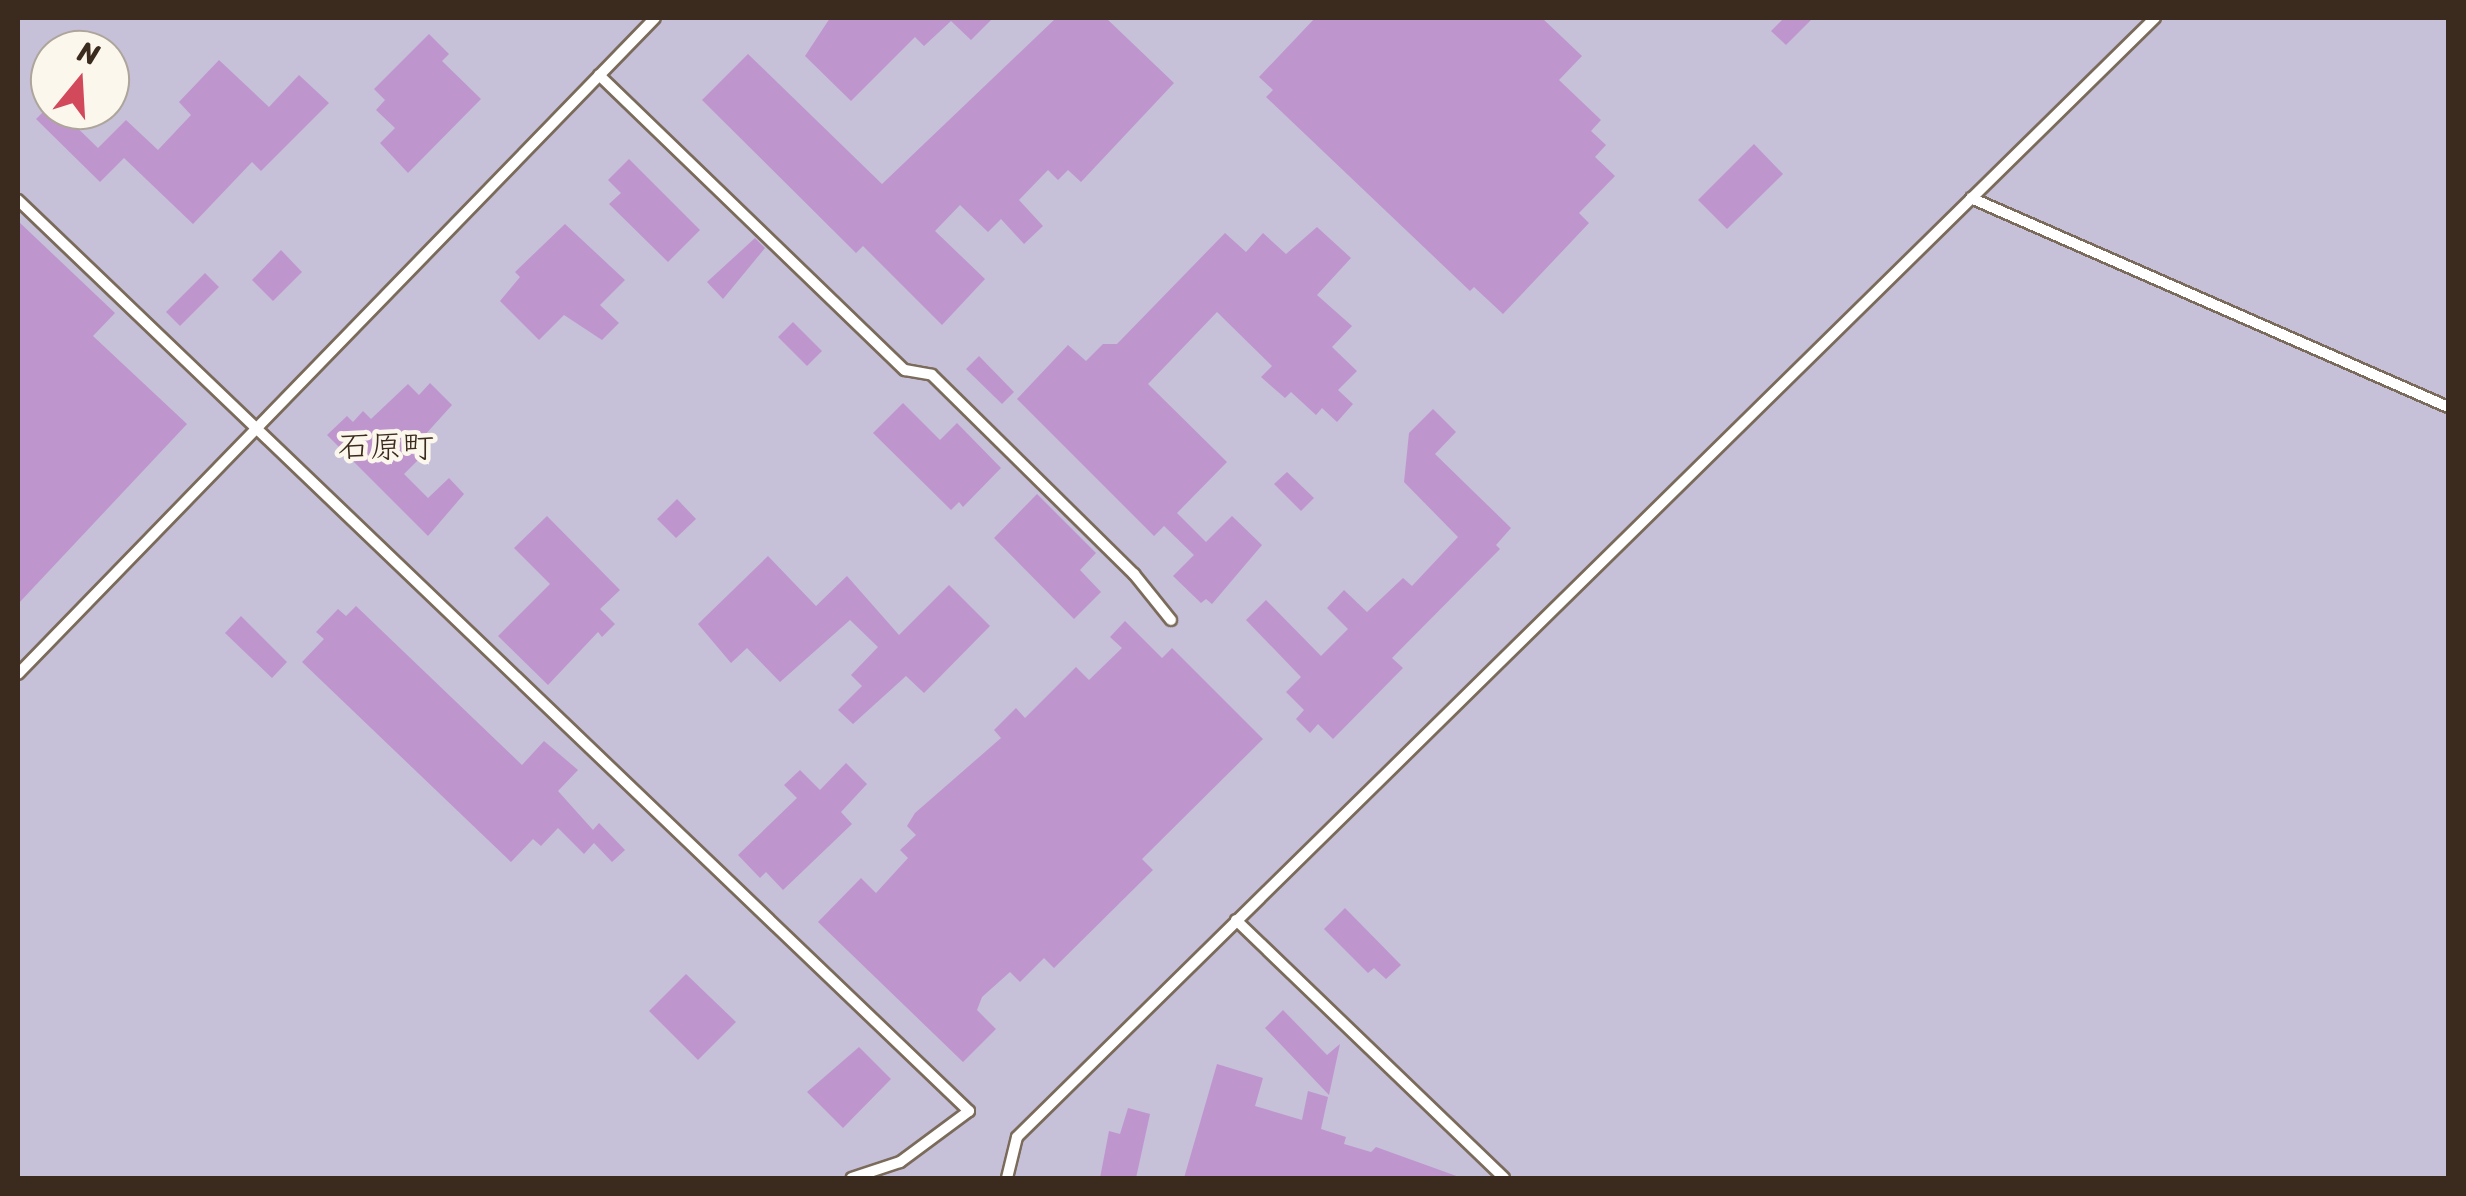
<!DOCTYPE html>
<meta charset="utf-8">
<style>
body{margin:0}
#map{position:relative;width:2466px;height:1196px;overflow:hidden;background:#f2e5c9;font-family:Sriracha,"Klee One",sans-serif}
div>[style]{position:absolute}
.industrial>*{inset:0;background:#c6c0d9}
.building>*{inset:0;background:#bf95ce}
.roads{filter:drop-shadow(2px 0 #7b6b5a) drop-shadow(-2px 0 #7b6b5a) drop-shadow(0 2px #7b6b5a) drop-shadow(0 -2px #7b6b5a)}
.service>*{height:10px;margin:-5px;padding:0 5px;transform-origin:5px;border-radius:5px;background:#fff}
span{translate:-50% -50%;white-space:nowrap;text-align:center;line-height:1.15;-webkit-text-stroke:9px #fbf7ec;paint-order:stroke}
.quarter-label{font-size:32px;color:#3b2a1e}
.frame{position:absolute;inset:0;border:20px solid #3b2a1e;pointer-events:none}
.north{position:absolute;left:30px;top:30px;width:100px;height:100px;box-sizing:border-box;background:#fbf7ec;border:2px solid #aea59a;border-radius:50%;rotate:18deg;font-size:28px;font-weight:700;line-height:40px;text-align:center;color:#3b2a1e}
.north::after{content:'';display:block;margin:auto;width:35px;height:45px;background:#d1495b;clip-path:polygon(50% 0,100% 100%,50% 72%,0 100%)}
</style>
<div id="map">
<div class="industrial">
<i style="clip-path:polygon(evenodd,18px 18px,2448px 18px,2448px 1178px,18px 1178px,18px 18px,50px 50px,110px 50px,110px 110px,50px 110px,50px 50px)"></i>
</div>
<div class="building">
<i style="clip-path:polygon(830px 18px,993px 18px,971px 40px,951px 21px,924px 46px,915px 37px,851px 101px,805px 56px)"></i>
<i style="clip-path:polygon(1056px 18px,1106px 18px,1174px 83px,1081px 182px,1068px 170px,1058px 180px,1048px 170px,1019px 200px,1043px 226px,1024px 244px,1001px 219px,988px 232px,960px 205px,935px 231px,985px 279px,942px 325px,863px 246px,856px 253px,702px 100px,748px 54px,882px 184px)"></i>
<i style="clip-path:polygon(1315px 18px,1542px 18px,1582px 56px,1559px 80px,1601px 120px,1591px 131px,1606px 145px,1595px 157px,1615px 176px,1579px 213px,1589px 223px,1503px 314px,1474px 287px,1470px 291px,1266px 97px,1273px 90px,1259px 77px)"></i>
<i style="clip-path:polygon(1784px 18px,1813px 18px,1786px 45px,1771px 31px)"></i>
<i style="clip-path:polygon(429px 34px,449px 54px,442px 61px,481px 99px,408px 173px,380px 143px,395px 128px,376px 110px,385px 100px,374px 89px)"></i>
<i style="clip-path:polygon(219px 60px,269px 107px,299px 75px,329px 103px,261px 171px,252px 162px,193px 224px,124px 158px,100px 182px,36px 119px,45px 110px,59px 110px,98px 148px,126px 120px,158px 150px,191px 115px,179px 102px)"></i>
<i style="clip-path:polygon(1754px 144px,1783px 174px,1727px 229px,1698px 200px)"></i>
<i style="clip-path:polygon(629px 159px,700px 230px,668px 262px,609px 204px,621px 193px,608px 180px)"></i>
<i style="clip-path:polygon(18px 221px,115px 313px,93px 336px,187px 424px,18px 604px)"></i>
<i style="clip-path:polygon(565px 224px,625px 280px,600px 305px,619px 323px,602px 340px,564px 315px,539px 340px,500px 301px,520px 277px,515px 272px)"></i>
<i style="clip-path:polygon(1317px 227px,1351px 258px,1317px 295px,1352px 326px,1332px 347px,1357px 371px,1338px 390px,1353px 404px,1337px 422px,1322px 408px,1316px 415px,1291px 392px,1285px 398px,1261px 377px,1272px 366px,1217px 312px,1148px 384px,1227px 462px,1177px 513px,1206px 542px,1232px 516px,1262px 545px,1212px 604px,1206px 599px,1201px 603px,1173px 576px,1194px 555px,1164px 526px,1154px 536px,1017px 399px,1068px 345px,1086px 361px,1103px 344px,1117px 344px,1225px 233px,1246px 252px,1263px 233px,1286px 254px)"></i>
<i style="clip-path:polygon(755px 238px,765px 248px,723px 299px,707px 282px)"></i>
<i style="clip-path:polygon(281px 250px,302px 272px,273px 301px,252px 280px)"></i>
<i style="clip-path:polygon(205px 273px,219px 287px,180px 326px,166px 312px)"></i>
<i style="clip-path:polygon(793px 322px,822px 351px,807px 366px,778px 337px)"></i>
<i style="clip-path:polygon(979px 356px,1014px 392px,1002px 404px,966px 369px)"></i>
<i style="clip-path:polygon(430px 383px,452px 405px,424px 436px,427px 440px,413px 454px,419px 459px,404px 474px,428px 498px,449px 478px,464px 494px,428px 536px,327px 435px,347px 416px,353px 422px,363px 411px,371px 419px,408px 384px,419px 395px)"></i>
<i style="clip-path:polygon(903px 403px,940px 440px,957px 423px,1001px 468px,963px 507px,959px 502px,951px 510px,873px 433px)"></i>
<i style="clip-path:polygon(1433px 409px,1456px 432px,1435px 454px,1511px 528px,1496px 545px,1500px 549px,1392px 658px,1403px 668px,1333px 739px,1318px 724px,1310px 733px,1296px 719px,1304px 710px,1286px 692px,1301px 677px,1246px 620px,1266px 600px,1321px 656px,1348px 629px,1327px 608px,1344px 590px,1367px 612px,1403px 578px,1412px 586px,1458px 537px,1404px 482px,1409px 433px)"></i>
<i style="clip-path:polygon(1287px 472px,1314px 498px,1301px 511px,1274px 484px)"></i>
<i style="clip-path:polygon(1037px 494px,1096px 553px,1080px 570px,1101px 592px,1074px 619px,994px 538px)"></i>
<i style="clip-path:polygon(677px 499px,696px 519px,676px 538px,657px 519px)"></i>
<i style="clip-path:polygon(547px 516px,620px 590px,600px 609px,615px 624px,602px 637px,598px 632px,548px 685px,498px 636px,550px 584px,514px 548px)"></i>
<i style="clip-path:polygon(768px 556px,816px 606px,847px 576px,899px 635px,949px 585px,990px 626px,924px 693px,906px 676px,853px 724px,838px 710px,862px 686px,851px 675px,878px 647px,850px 620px,780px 682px,747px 648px,731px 663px,698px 624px)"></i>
<i style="clip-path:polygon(356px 606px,522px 765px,544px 741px,578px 770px,558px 791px,593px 830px,599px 823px,625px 850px,612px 862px,594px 843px,584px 854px,558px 828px,541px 846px,533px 839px,511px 862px,302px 662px,324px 639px,316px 632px,338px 609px,346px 616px)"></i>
<i style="clip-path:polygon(241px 616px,287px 662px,272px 678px,225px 633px)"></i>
<i style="clip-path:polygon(1125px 621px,1162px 658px,1172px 648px,1263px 739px,1142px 859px,1153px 870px,1054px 968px,1044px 958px,1020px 982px,1010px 972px,982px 997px,977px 1010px,996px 1029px,963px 1062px,818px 922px,861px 878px,876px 893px,908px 858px,900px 850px,916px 835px,907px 826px,915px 813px,1001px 738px,994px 730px,1016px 708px,1025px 718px,1076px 667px,1089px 680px,1122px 648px,1110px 637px)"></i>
<i style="clip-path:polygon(846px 763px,867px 784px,841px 812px,852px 824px,783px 890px,766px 872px,760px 878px,738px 855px,797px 798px,784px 785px,800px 770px,820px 790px)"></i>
<i style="clip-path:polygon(1345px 908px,1401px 965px,1386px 979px,1374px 968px,1368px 973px,1324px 929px)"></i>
<i style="clip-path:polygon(686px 974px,736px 1022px,698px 1060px,649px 1011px)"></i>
<i style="clip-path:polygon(1283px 1010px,1327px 1055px,1340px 1044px,1329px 1095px,1265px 1028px)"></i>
<i style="clip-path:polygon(859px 1047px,891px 1079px,843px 1128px,807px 1092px)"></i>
<i style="clip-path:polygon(1217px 1064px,1263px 1078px,1255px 1106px,1302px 1120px,1308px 1091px,1328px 1097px,1321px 1129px,1346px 1137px,1344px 1144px,1371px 1152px,1376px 1147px,1462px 1178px,1184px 1178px)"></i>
<i style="clip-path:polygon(1128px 1108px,1150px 1114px,1136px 1178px,1100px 1178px,1109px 1131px,1120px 1134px)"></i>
</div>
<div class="roads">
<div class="service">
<i style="left:599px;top:75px;width:425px;rotate:44deg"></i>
<i style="left:905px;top:370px;width:27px;rotate:10deg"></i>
<i style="left:932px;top:375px;width:284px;rotate:44.6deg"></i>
<i style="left:1134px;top:574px;width:59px;rotate:51.2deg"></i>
<i style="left:1971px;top:198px;width:521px;rotate:23.66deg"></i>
<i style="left:18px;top:200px;width:1317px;rotate:43.77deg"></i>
<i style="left:969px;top:1111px;width:86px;rotate:143.5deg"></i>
<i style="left:900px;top:1162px;width:51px;rotate:161.6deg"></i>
<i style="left:18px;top:674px;width:914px;rotate:-45.84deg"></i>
<i style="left:1236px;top:920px;width:372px;rotate:43.9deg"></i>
<i style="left:1007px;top:1178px;width:42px;rotate:-76.3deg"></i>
<i style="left:1017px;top:1137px;width:1596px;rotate:-44.52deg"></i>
</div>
</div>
<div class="quarter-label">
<span style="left:386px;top:447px">石原町</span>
</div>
<div class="frame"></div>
<div class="north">N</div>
</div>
